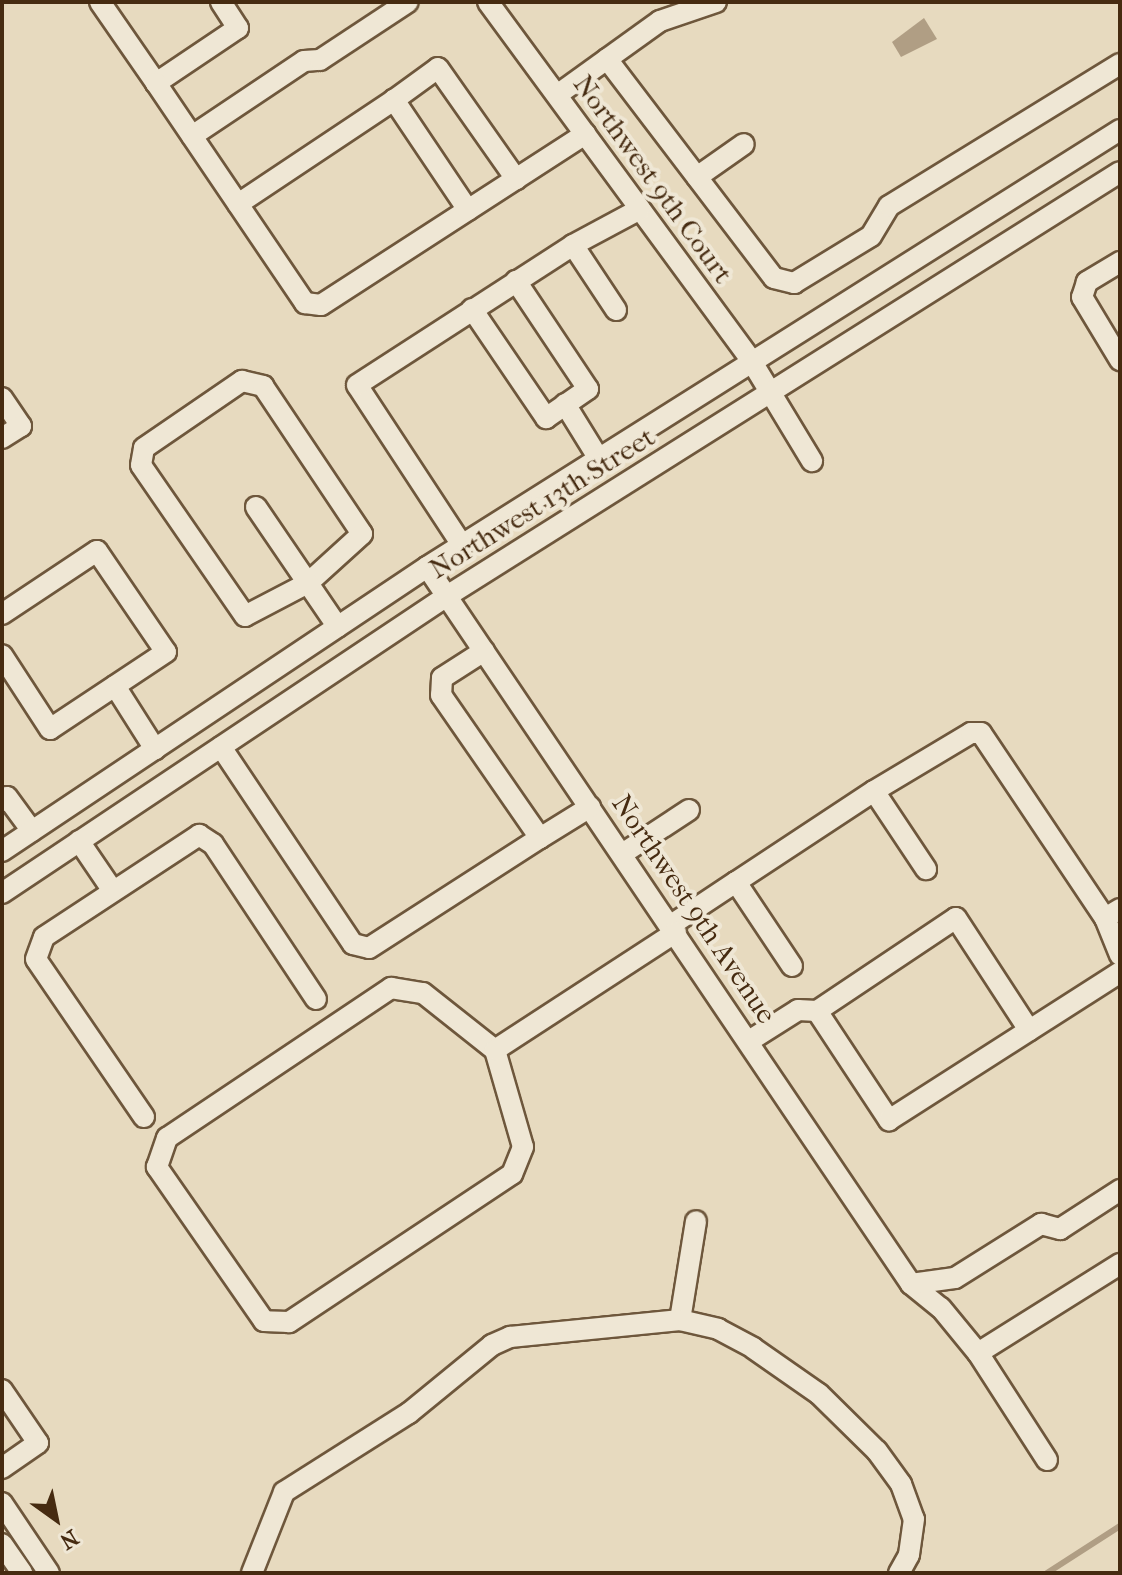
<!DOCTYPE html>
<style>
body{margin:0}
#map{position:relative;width:1122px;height:1575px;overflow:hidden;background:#e7dabf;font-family:"IM FELL French Canon",serif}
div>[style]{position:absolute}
.water>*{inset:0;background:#b09e84}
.stream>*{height:6px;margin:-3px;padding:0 3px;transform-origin:3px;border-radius:3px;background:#b09e84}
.roads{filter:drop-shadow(2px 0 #6e573c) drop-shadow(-2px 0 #6e573c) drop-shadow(0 2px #6e573c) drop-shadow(0 -2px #6e573c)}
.minor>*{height:20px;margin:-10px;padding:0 10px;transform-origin:10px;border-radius:10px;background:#efe7d5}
span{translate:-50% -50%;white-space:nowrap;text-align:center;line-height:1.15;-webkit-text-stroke:8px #efe7d5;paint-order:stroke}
.street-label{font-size:28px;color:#462b11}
.frame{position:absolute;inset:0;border:4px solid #462b11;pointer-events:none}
.north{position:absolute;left:16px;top:1479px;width:80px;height:80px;-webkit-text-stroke:6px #efe7d5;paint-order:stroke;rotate:147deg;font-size:22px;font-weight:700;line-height:32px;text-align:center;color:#462b11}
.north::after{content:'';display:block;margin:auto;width:28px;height:36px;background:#462b11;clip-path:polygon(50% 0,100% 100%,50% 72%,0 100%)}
</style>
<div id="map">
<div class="water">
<i style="clip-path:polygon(924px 18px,937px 39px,901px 57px,892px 42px)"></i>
</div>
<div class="stream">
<i style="left:1047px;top:1573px;width:87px;rotate:-32.8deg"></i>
</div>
<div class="roads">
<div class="minor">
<i style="left:100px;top:2px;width:98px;rotate:55.3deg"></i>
<i style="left:221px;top:2px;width:31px;rotate:57deg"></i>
<i style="left:238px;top:28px;width:99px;rotate:146.1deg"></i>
<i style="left:156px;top:83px;width:266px;rotate:55.9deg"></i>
<i style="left:305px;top:303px;width:16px;rotate:7deg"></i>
<i style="left:321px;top:305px;width:315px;rotate:-32.9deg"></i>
<i style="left:488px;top:2px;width:446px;rotate:53.7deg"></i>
<i style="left:752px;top:362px;width:116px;rotate:58.8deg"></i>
<i style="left:607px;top:59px;width:275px;rotate:52.7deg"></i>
<i style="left:774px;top:278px;width:21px;rotate:14deg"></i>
<i style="left:794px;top:283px;width:90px;rotate:-31.4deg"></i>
<i style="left:871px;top:236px;width:35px;rotate:-59deg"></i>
<i style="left:889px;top:206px;width:271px;rotate:-31.6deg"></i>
<i style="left:557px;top:95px;width:127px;rotate:-35.7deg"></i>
<i style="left:660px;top:21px;width:59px;rotate:-18.7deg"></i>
<i style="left:192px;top:136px;width:135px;rotate:-33.8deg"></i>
<i style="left:304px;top:61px;width:16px;rotate:-4deg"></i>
<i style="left:320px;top:60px;width:105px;rotate:-33.4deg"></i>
<i style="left:697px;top:177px;width:57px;rotate:-35.1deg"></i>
<i style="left:238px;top:204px;width:187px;rotate:-33.7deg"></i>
<i style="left:468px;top:210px;width:133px;rotate:-123.9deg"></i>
<i style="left:394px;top:100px;width:54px;rotate:-36deg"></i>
<i style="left:438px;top:68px;width:136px;rotate:54.9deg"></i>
<i style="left:573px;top:245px;width:78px;rotate:56.5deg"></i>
<i style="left:1120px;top:262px;width:39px;rotate:149deg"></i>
<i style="left:1087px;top:282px;width:16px;rotate:108deg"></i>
<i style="left:1082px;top:297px;width:74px;rotate:58.9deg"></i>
<i style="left:472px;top:309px;width:132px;rotate:55.8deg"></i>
<i style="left:546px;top:418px;width:51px;rotate:-34.6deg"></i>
<i style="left:588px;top:389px;width:130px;rotate:-123.7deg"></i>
<i style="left:242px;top:381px;width:22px;rotate:13deg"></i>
<i style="left:263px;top:386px;width:178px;rotate:56.2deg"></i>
<i style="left:362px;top:534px;width:73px;rotate:137.8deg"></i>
<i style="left:308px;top:583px;width:71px;rotate:152.4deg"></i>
<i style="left:245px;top:616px;width:183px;rotate:-124.6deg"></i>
<i style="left:141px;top:465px;width:17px;rotate:-80deg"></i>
<i style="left:144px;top:448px;width:119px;rotate:-34.4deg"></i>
<i style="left:2px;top:398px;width:34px;rotate:56deg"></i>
<i style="left:21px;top:426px;width:22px;rotate:148deg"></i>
<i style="left:565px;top:404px;width:65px;rotate:58.3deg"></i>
<i style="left:256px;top:507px;width:145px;rotate:55.7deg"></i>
<i style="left:462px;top:545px;width:191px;rotate:-123.3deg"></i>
<i style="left:357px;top:385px;width:257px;rotate:-32.9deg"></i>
<i style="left:573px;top:245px;width:76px;rotate:-28.2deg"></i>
<i style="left:427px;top:567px;width:865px;rotate:55.98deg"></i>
<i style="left:911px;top:1284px;width:38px;rotate:39deg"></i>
<i style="left:941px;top:1308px;width:58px;rotate:50.6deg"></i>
<i style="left:2px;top:614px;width:114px;rotate:-33.6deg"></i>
<i style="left:97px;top:551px;width:122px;rotate:55.7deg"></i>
<i style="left:166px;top:652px;width:139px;rotate:146.4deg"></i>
<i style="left:50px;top:729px;width:88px;rotate:-123deg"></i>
<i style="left:484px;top:651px;width:50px;rotate:147.3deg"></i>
<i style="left:442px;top:678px;width:17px;rotate:93deg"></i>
<i style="left:441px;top:695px;width:174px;rotate:55.3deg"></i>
<i style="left:540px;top:838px;width:59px;rotate:-31.8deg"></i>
<i style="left:115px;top:686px;width:75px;rotate:57.6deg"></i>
<i style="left:221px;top:747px;width:237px;rotate:56.2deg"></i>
<i style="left:353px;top:944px;width:16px;rotate:14deg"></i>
<i style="left:369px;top:948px;width:203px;rotate:-32.8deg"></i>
<i style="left:874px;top:791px;width:113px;rotate:-30.9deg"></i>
<i style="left:971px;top:733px;width:10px"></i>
<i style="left:981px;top:733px;width:223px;rotate:56.2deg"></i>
<i style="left:1105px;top:918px;width:17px;rotate:-31deg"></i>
<i style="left:2px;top:801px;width:6px;rotate:-39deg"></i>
<i style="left:7px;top:797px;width:42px;rotate:53.7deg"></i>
<i style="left:79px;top:841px;width:60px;rotate:55.8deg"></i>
<i style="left:2px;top:851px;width:511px;rotate:-33.75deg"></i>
<i style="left:427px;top:567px;width:819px;rotate:-32.24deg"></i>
<i style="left:622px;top:854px;width:80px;rotate:-33.3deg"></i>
<i style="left:2px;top:893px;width:535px;rotate:-33.72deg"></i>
<i style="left:447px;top:596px;width:795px;rotate:-32.21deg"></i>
<i style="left:1105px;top:918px;width:40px;rotate:68deg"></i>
<i style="left:671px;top:925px;width:78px;rotate:-33.5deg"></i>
<i style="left:792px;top:966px;width:101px;rotate:-123.7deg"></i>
<i style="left:736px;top:882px;width:165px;rotate:-33.4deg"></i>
<i style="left:874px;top:791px;width:94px;rotate:56.3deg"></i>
<i style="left:391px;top:988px;width:32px;rotate:9deg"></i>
<i style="left:423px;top:993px;width:92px;rotate:38.4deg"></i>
<i style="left:495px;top:1050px;width:101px;rotate:73.9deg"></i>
<i style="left:523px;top:1147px;width:29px;rotate:112deg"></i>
<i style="left:512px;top:1174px;width:268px;rotate:146.4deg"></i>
<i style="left:289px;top:1322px;width:25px;rotate:-178deg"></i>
<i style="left:264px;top:1321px;width:188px;rotate:-124.8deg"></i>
<i style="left:157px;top:1167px;width:31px;rotate:-71deg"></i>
<i style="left:167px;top:1138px;width:270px;rotate:-33.8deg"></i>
<i style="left:817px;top:1011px;width:131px;rotate:56.6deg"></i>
<i style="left:889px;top:1120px;width:274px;rotate:-32.6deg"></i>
<i style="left:749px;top:1041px;width:58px;rotate:-32.3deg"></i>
<i style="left:798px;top:1010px;width:19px;rotate:3deg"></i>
<i style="left:817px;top:1011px;width:167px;rotate:-33.8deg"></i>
<i style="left:956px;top:918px;width:134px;rotate:56.9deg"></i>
<i style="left:495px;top:1050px;width:216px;rotate:-33.1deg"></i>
<i style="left:144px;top:1117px;width:191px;rotate:-124.4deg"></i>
<i style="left:36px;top:959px;width:23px;rotate:-70deg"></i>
<i style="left:44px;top:937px;width:186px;rotate:-33.3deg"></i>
<i style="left:199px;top:835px;width:17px;rotate:33deg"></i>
<i style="left:213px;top:844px;width:186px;rotate:56.4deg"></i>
<i style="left:911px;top:1284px;width:44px;rotate:-7.8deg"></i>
<i style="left:955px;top:1278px;width:102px;rotate:-32.1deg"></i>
<i style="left:1041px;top:1224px;width:20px;rotate:15deg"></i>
<i style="left:1060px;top:1229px;width:72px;rotate:-33deg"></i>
<i style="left:680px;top:1320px;width:100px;rotate:-80.8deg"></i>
<i style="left:2px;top:1390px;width:64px;rotate:55.8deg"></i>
<i style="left:38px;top:1443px;width:44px;rotate:145.2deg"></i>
<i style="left:1047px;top:1460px;width:127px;rotate:-122.8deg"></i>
<i style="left:978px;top:1353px;width:168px;rotate:-32.1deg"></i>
<i style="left:2px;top:1503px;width:84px;rotate:56.1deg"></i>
<i style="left:2px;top:1544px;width:35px;rotate:55deg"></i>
<i style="left:252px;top:1573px;width:87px;rotate:-68.4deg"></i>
<i style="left:284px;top:1492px;width:148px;rotate:-32.3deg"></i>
<i style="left:409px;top:1413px;width:107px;rotate:-39.3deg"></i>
<i style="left:492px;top:1345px;width:20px;rotate:-24deg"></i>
<i style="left:510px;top:1337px;width:171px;rotate:-5.7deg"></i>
<i style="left:680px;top:1320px;width:39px;rotate:13deg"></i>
<i style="left:718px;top:1329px;width:40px;rotate:28deg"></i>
<i style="left:753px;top:1348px;width:80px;rotate:34.9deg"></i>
<i style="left:819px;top:1394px;width:81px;rotate:44.5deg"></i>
<i style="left:877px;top:1451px;width:41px;rotate:54deg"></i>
<i style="left:901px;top:1484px;width:37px;rotate:70deg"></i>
<i style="left:914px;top:1519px;width:36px;rotate:98deg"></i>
<i style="left:909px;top:1555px;width:21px;rotate:119deg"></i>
</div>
</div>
<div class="street-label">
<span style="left:653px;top:179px;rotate:54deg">Northwest 9th Court</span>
<span style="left:542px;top:503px;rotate:-32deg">Northwest 13th Street</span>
<span style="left:694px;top:909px;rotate:56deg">Northwest 9th Avenue</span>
</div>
<div class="frame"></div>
<div class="north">N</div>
</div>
